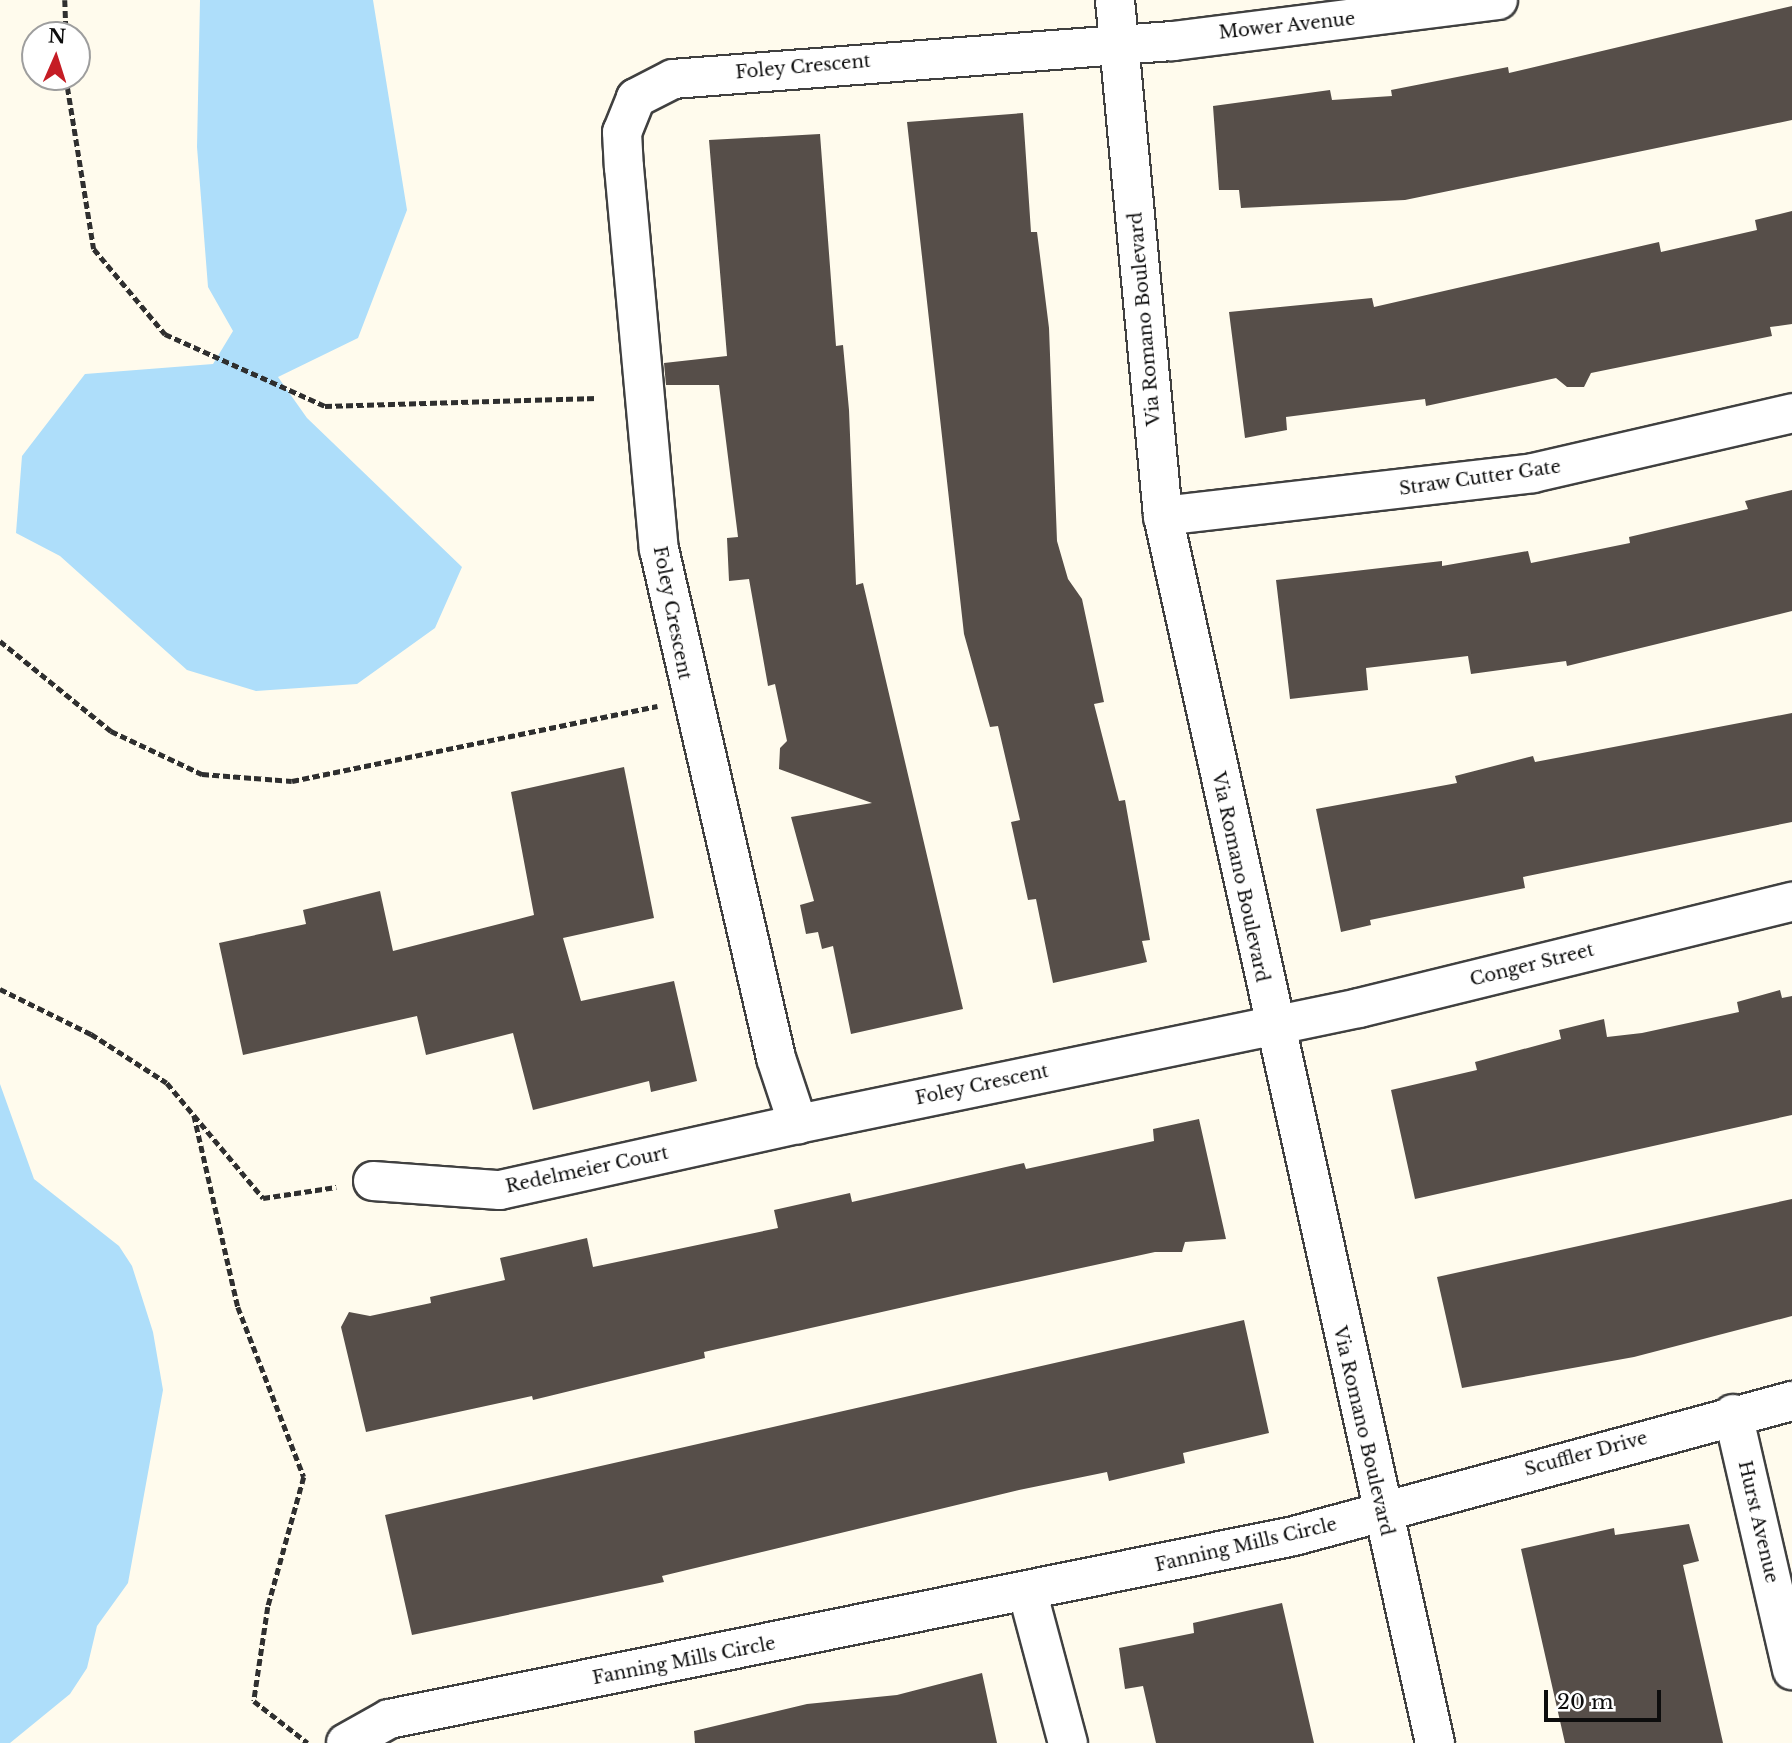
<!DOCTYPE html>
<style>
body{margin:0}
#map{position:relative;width:1792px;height:1743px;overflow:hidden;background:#fffbed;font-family:"Libre Baskerville",serif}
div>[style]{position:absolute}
.water>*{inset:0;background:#aedefa}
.building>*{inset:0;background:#564e49}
.path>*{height:4.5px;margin-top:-2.25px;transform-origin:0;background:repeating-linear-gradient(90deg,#2f2f2f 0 7px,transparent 0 10.5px)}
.roads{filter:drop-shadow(2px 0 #404040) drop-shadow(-2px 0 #404040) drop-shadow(0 2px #404040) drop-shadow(0 -2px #404040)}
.minor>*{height:38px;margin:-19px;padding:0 19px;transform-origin:19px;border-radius:19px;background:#fff}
.tertiary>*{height:38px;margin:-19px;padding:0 19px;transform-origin:19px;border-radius:19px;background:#fff}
span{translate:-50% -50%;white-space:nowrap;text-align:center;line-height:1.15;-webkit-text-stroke:7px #fff;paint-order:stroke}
.street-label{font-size:18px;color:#0d0d0d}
.north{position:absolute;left:21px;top:21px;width:70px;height:70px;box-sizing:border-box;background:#fff;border:2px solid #9e9e9e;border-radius:50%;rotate:3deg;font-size:19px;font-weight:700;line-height:28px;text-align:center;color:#0d0d0d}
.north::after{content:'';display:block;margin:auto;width:24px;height:32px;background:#c51d25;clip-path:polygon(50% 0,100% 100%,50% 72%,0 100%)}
.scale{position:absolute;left:1544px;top:1690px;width:117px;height:32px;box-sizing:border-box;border:4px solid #0d0d0d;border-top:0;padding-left:9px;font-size:21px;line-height:24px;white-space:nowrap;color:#0d0d0d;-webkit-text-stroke:5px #fff;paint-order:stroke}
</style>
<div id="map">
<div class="water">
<i style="clip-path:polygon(200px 0,373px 0,407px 210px,358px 338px,278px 377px,307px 418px,462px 567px,435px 628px,357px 684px,256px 691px,187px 670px,60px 556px,16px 533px,22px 456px,85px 374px,213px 364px,233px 331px,208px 287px,197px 147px)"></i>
<i style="clip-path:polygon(0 1084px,34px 1179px,119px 1246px,132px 1266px,153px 1332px,163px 1390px,128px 1583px,97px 1626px,87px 1668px,70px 1694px,10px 1743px,0 1743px)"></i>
</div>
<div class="building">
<i style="clip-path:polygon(1792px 6px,1792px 120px,1405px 200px,1241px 208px,1239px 190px,1219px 190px,1213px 106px,1330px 90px,1332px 100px,1392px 96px,1391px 90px,1508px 67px,1509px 73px)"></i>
<i style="clip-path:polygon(1023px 113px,1031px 232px,1037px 232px,1049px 328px,1057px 541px,1068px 579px,1082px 599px,1104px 702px,1094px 704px,1119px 801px,1125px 800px,1150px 940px,1142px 941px,1147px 962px,1053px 983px,1036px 899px,1028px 900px,1011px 822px,1020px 820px,998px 726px,990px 727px,964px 634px,907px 122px)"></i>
<i style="clip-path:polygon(820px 134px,836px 346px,843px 345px,849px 410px,856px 585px,863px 583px,963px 1009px,851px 1034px,833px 946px,822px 949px,818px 932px,806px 934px,800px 905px,814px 901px,791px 817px,872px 803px,779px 769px,780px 748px,787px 741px,775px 684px,768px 686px,749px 579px,729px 581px,727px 538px,738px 537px,719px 385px,666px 385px,664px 363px,727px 356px,709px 140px)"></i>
<i style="clip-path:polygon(1792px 211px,1792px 324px,1770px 327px,1772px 336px,1591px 373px,1584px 387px,1567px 387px,1556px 378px,1426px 406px,1425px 399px,1286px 417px,1287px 430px,1245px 438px,1229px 312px,1372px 298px,1374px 307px,1659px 242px,1661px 252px,1757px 230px,1755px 220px)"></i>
<i style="clip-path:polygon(1792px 490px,1792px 611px,1567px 666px,1566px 661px,1471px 674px,1468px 656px,1366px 668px,1368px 690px,1290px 699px,1276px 580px,1442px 561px,1442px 566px,1528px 551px,1531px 563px,1630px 543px,1629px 537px,1748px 509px,1745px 501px)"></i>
<i style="clip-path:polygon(1792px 713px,1792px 822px,1523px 877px,1525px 888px,1370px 920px,1371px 925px,1341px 932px,1316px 809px,1457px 783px,1455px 776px,1533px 756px,1535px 762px)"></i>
<i style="clip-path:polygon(624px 767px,654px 918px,563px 938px,581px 1001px,674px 981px,697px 1081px,651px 1092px,649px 1081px,533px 1110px,513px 1033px,426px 1055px,417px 1016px,243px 1055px,219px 943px,306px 924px,303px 910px,380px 891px,393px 951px,534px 915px,511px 792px)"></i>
<i style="clip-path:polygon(1780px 990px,1782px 998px,1792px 996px,1792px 1115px,1415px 1199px,1391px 1090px,1477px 1070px,1475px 1062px,1561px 1039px,1559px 1030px,1604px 1019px,1607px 1037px,1642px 1033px,1739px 1012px,1737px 1002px)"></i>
<i style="clip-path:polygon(1199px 1119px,1226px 1239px,1185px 1242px,1182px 1252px,1155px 1252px,966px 1293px,704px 1352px,705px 1358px,533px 1400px,532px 1396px,366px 1432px,341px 1327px,349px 1312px,370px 1316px,431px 1303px,430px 1297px,505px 1280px,500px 1258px,587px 1238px,593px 1267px,778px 1228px,774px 1210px,850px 1193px,852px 1202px,1024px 1163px,1026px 1169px,1154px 1141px,1153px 1129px)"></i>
<i style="clip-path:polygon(1792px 1199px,1792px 1316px,1634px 1357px,1462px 1388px,1437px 1277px)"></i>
<i style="clip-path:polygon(1244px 1320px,1269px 1433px,1183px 1453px,1185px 1463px,1109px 1481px,1107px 1472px,1019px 1490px,662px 1576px,664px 1582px,412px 1635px,385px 1515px)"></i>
<i style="clip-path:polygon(1689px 1524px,1699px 1561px,1683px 1565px,1723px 1743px,1565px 1743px,1521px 1549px,1614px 1528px,1615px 1535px)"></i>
<i style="clip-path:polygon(1282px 1603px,1314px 1743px,1156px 1743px,1143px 1686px,1125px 1689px,1119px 1648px,1194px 1633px,1193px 1623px)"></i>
<i style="clip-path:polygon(982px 1673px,997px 1743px,695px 1743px,694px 1731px,807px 1704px,897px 1695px)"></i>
</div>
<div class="path">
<i style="left:65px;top:0;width:35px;rotate:88deg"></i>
<i style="left:66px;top:77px;width:174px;rotate:80.8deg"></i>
<i style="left:94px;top:249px;width:111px;rotate:50.1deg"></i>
<i style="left:165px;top:334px;width:175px;rotate:24.2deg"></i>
<i style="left:325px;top:406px;width:272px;rotate:-1.7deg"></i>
<i style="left:0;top:641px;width:143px;rotate:39deg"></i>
<i style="left:111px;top:731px;width:101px;rotate:25.3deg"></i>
<i style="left:202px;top:774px;width:90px;rotate:4.4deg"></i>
<i style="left:292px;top:781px;width:373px;rotate:-11.6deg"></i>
<i style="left:0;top:989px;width:102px;rotate:26.3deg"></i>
<i style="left:91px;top:1034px;width:90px;rotate:32.8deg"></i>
<i style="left:167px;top:1083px;width:150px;rotate:50.1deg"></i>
<i style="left:263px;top:1198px;width:74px;rotate:-8.6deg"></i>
<i style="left:194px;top:1115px;width:197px;rotate:77.1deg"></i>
<i style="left:238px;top:1307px;width:182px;rotate:68.8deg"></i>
<i style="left:304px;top:1477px;width:135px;rotate:105.5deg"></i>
<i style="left:268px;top:1607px;width:95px;rotate:98.5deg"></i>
<i style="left:254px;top:1701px;width:68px;rotate:37.9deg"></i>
</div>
<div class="roads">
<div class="minor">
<i style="left:1498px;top:0;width:329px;rotate:172.8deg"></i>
<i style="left:1172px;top:41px;width:500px;rotate:175.65deg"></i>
<i style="left:673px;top:79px;width:42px;rotate:152.8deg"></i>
<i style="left:636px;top:98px;width:37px;rotate:112deg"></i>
<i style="left:622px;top:132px;width:35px;rotate:87deg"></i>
<i style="left:624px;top:167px;width:384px;rotate:84.8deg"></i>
<i style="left:659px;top:549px;width:522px;rotate:77.05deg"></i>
<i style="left:776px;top:1058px;width:70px;rotate:71.6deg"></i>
<i style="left:798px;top:1124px;width:573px;rotate:-11.68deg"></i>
<i style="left:1359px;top:1008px;width:446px;rotate:-13.8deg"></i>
<i style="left:1163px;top:516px;width:372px;rotate:-6.6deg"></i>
<i style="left:1533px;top:473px;width:266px;rotate:-13deg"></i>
<i style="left:373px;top:1181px;width:127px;rotate:4.1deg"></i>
<i style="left:500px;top:1190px;width:305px;rotate:-12.5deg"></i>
<i style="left:1733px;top:1414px;width:263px;rotate:77deg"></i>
<i style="left:1028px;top:1594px;width:154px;rotate:75deg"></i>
<i style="left:346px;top:1743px;width:49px;rotate:-29.2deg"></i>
<i style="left:389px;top:1719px;width:923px;rotate:-11.43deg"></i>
<i style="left:1294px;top:1536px;width:516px;rotate:-15.17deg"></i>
</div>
<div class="tertiary">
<i style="left:1115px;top:0;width:518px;rotate:84.69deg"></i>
<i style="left:1163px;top:516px;width:1257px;rotate:77.5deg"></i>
</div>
</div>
<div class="street-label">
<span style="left:1287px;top:26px;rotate:-6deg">Mower Avenue</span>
<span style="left:803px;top:67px;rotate:-5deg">Foley Crescent</span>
<span style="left:1145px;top:319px;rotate:-95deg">Via Romano Boulevard</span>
<span style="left:1480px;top:478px;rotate:-8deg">Straw Cutter Gate</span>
<span style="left:672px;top:613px;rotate:79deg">Foley Crescent</span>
<span style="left:1240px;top:877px;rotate:78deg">Via Romano Boulevard</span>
<span style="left:1532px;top:965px;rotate:-14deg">Conger Street</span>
<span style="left:982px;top:1085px;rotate:-12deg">Foley Crescent</span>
<span style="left:587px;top:1170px;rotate:-12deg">Redelmeier Court</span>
<span style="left:1363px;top:1431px;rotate:77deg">Via Romano Boulevard</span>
<span style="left:1586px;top:1454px;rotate:-15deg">Scuffler Drive</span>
<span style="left:1758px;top:1522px;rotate:77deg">Hurst Avenue</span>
<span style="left:1246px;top:1545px;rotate:-13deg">Fanning Mills Circle</span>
<span style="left:684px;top:1661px;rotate:-11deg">Fanning Mills Circle</span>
</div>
<div class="north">N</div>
<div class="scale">20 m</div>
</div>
